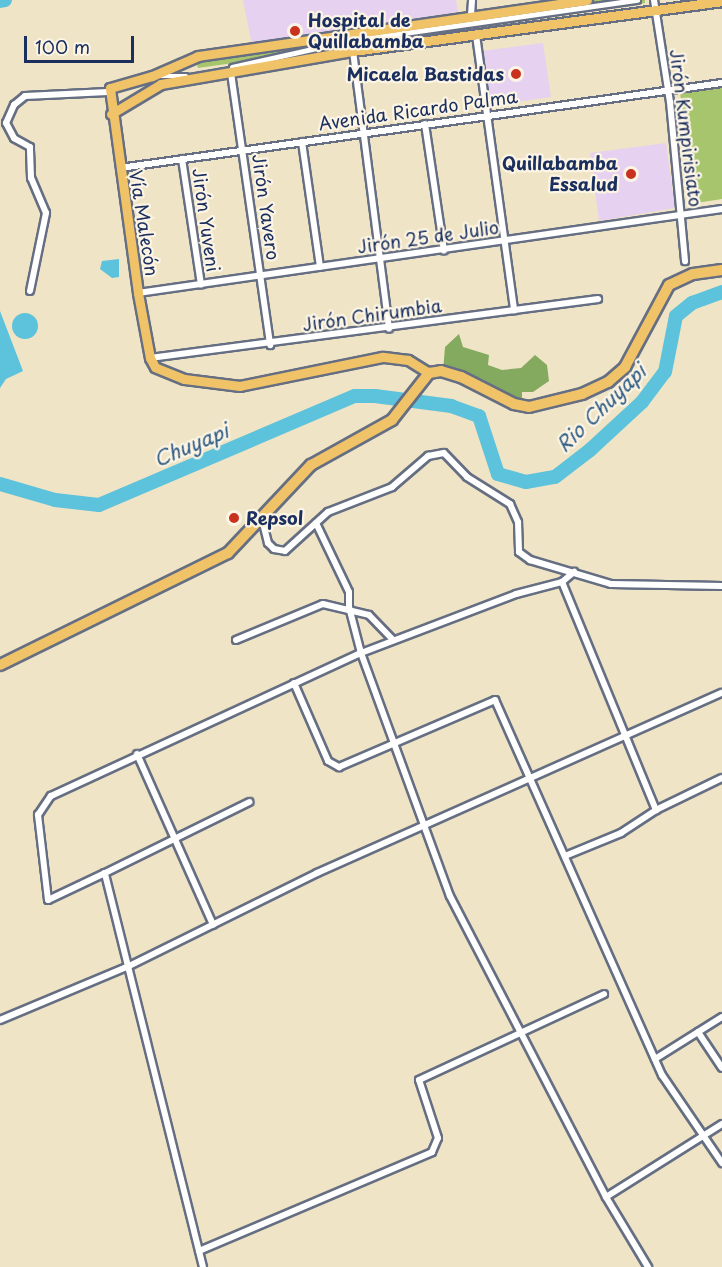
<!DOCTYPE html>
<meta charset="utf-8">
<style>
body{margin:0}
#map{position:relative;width:722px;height:1267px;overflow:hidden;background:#efe4c5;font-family:"Playpen Sans",sans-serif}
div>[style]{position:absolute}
.built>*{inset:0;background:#e6d2f0}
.green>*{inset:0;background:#a6c56d}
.forest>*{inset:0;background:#84aa60}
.water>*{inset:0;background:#5dc2db}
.round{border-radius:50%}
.river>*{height:14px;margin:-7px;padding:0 7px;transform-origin:7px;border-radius:7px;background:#5dc2db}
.roads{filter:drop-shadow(2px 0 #656e82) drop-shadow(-2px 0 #656e82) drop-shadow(0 2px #656e82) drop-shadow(0 -2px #656e82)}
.pedestrian>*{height:4.5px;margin:-2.25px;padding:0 2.25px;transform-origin:2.25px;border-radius:2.25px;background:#fff}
.minor>*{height:6px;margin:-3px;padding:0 3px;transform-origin:3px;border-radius:3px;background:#fff}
.primary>*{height:9px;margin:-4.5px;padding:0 4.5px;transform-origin:4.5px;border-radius:4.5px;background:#f1c369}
.trunk>*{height:10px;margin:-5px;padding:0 5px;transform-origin:5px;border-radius:5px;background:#f1c369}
.dots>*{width:16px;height:16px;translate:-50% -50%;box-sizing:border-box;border:3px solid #fcf5e5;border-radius:50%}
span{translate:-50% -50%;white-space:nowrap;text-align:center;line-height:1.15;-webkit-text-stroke:4.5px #fcf5e5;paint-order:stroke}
.poi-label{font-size:18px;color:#1b2f5e;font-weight:700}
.left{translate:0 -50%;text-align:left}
.right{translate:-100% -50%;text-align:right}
.street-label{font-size:18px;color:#1b2f5e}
.water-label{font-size:20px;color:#2f5b84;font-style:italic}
.scale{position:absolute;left:24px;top:36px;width:110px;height:27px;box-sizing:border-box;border:3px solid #1b2f5e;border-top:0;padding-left:8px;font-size:18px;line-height:21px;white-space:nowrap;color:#1b2f5e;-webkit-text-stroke:4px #fcf5e5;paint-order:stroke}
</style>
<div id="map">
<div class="built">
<i style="clip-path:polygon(243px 0,456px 0,458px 12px,252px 45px)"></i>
<i style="clip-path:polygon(543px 43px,551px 97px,490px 106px,482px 51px)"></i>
<i style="clip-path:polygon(666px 143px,675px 208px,599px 221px,590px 153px)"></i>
</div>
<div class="green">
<i style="clip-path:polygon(591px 0,645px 0,645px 3px,476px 28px,475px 17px)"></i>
<i style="clip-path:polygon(460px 19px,462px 31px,198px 68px,195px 57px)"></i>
<i style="clip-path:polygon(722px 86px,722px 199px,696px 203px,680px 93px)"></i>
</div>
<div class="forest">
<i style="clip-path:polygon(459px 334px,463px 347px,489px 355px,488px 365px,502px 370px,521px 368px,535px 355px,547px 365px,549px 381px,533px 392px,522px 392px,522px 404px,443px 371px,445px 347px)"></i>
</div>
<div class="water">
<i style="clip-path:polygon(119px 259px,119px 277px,112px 278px,100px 269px,102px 261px)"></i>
<i style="clip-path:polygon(0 311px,23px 371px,6px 379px,0 388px)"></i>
<i class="round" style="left:12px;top:313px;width:26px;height:26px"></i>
</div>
<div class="river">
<i style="left:0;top:1px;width:5px;rotate:-11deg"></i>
<i style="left:0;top:484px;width:57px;rotate:16.2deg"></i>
<i style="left:55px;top:500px;width:44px;rotate:6.5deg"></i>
<i style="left:99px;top:505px;width:278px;rotate:-23.1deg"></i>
<i style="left:355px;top:396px;width:20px"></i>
<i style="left:375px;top:396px;width:77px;rotate:7.5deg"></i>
<i style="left:451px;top:406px;width:30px;rotate:20deg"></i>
<i style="left:479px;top:416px;width:61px;rotate:71.9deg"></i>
<i style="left:498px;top:474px;width:29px;rotate:16deg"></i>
<i style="left:526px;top:482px;width:29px;rotate:-10deg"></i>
<i style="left:555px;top:477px;width:44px;rotate:-37.6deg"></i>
<i style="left:590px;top:450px;width:71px;rotate:-42.7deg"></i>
<i style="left:642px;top:402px;width:38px;rotate:-53deg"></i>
<i style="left:665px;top:372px;width:57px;rotate:-78.9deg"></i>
<i style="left:676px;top:316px;width:21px;rotate:-39deg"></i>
<i style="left:692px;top:303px;width:32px;rotate:-20deg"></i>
</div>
<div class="roads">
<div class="pedestrian">
<i style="left:232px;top:67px;width:119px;rotate:-12.6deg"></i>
<i style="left:348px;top:41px;width:292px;rotate:-8.1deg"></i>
<i style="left:158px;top:76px;width:28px"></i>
</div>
<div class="minor">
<i style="left:654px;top:0;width:103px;rotate:81.1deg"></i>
<i style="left:670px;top:102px;width:160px;rotate:84.6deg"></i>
<i style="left:471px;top:15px;width:15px;rotate:-86deg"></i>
<i style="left:476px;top:35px;width:278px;rotate:82.1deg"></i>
<i style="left:353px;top:51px;width:280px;rotate:82.6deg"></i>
<i style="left:231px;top:73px;width:275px;rotate:81.8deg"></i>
<i style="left:425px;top:124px;width:128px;rotate:81.5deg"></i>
<i style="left:302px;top:142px;width:126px;rotate:81.8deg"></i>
<i style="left:182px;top:159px;width:127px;rotate:81.4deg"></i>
<i style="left:120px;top:168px;width:608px;rotate:-8.04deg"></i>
<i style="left:30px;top:291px;width:80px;rotate:-78.4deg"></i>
<i style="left:46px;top:213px;width:38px;rotate:-113deg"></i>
<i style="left:31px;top:178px;width:31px;rotate:-92deg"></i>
<i style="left:30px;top:147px;width:18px;rotate:-151deg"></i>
<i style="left:14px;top:138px;width:17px;rotate:-118deg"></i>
<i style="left:6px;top:123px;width:20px;rotate:-66deg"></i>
<i style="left:14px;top:105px;width:14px;rotate:-39deg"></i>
<i style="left:25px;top:96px;width:83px;rotate:-2.8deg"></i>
<i style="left:138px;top:293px;width:590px;rotate:-8.19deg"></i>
<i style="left:150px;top:358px;width:452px;rotate:-7.5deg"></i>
<i style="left:262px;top:519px;width:25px;rotate:76deg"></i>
<i style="left:268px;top:543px;width:8px;rotate:45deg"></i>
<i style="left:274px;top:549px;width:11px;rotate:10deg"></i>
<i style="left:285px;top:551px;width:58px;rotate:-42.2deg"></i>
<i style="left:328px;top:512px;width:69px;rotate:-21.3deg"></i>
<i style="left:392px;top:487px;width:48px;rotate:-40.7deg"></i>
<i style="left:428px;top:456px;width:16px;rotate:-11deg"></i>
<i style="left:444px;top:453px;width:33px;rotate:46deg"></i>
<i style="left:467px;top:477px;width:51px;rotate:32.1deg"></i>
<i style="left:510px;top:504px;width:20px;rotate:66deg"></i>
<i style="left:518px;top:522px;width:30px;rotate:88deg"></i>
<i style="left:519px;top:552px;width:14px;rotate:36deg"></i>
<i style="left:530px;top:560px;width:84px;rotate:16.5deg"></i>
<i style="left:611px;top:584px;width:111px;rotate:1deg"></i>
<i style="left:316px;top:523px;width:76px;rotate:64.4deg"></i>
<i style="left:349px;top:592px;width:15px;rotate:90deg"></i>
<i style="left:349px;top:607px;width:48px;rotate:75.4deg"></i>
<i style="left:361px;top:653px;width:259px;rotate:69.9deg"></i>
<i style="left:450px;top:896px;width:339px;rotate:62.6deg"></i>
<i style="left:606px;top:1197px;width:82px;rotate:59deg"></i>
<i style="left:562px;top:582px;width:247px;rotate:67.6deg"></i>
<i style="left:236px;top:640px;width:94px;rotate:-22.5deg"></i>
<i style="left:323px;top:604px;width:47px;rotate:13.4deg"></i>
<i style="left:369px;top:615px;width:33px;rotate:46deg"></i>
<i style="left:294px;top:683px;width:85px;rotate:66.4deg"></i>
<i style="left:328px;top:761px;width:13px;rotate:29deg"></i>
<i style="left:339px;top:767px;width:170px;rotate:-23.2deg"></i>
<i style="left:495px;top:700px;width:411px;rotate:66deg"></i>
<i style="left:662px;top:1075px;width:107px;rotate:55.7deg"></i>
<i style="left:137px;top:754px;width:187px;rotate:66deg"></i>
<i style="left:565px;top:856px;width:61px;rotate:-22.3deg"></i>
<i style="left:621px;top:833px;width:42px;rotate:-33.3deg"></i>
<i style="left:656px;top:810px;width:73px;rotate:-25.9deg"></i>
<i style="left:105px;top:873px;width:63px;rotate:154.7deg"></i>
<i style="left:48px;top:900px;width:86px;rotate:-96.7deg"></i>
<i style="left:38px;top:815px;width:23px;rotate:-56deg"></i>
<i style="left:51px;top:796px;width:341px;rotate:-24.8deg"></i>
<i style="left:361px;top:653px;width:166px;rotate:-20.8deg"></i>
<i style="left:516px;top:594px;width:48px;rotate:-14.6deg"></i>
<i style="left:562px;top:582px;width:16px;rotate:-40deg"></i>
<i style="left:0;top:1020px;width:140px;rotate:-22.7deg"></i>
<i style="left:129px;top:966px;width:210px;rotate:-26.3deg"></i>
<i style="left:317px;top:873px;width:443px;rotate:-24deg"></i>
<i style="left:698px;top:1032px;width:43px;rotate:56.3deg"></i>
<i style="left:655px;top:1059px;width:79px;rotate:-32.1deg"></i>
<i style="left:606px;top:1197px;width:137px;rotate:-32.2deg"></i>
<i style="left:199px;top:1251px;width:253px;rotate:-23deg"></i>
<i style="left:432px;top:1152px;width:15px;rotate:-67deg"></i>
<i style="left:438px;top:1138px;width:61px;rotate:-108.1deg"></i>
<i style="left:419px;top:1080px;width:204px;rotate:-24.9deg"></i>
<i style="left:203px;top:1267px;width:406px;rotate:-104deg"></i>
<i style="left:105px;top:873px;width:161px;rotate:-26.2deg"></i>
</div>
<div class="primary">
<i style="left:111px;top:114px;width:58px;rotate:-31deg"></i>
<i style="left:161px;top:84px;width:195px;rotate:-9.8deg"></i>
<i style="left:353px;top:51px;width:372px;rotate:-7.7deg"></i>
<i style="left:429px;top:373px;width:25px;rotate:-148deg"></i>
<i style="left:408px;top:360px;width:26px;rotate:-173deg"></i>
<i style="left:382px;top:357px;width:145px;rotate:168.5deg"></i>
<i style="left:240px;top:386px;width:56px;rotate:-172.9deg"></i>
<i style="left:184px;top:379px;width:31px;rotate:-158deg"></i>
<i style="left:155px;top:367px;width:10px;rotate:-119deg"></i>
<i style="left:150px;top:358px;width:66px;rotate:-100.5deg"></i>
<i style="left:138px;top:293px;width:207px;rotate:-97.8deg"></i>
<i style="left:110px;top:88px;width:44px;rotate:-15.9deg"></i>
<i style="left:152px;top:76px;width:50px;rotate:-23.5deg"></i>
<i style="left:198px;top:56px;width:393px;rotate:-8.2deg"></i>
</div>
<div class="trunk">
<i style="left:0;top:665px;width:254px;rotate:-26.2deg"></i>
<i style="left:228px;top:553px;width:121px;rotate:-46.7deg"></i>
<i style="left:311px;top:465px;width:93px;rotate:-29.1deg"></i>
<i style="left:392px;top:420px;width:60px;rotate:-51.8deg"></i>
<i style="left:429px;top:373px;width:12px;rotate:-9deg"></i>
<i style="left:441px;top:371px;width:21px;rotate:17deg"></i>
<i style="left:461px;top:377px;width:59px;rotate:27deg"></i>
<i style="left:514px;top:404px;width:15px;rotate:11deg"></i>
<i style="left:529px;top:407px;width:55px;rotate:-13.8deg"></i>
<i style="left:582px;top:394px;width:29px;rotate:-25deg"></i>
<i style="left:608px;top:382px;width:23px;rotate:-41deg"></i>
<i style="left:625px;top:367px;width:93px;rotate:-61.8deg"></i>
<i style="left:669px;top:285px;width:26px;rotate:-25deg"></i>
<i style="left:693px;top:274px;width:29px;rotate:-8deg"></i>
</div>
</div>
<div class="dots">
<i style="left:295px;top:31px;background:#c8321e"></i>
<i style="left:516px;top:74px;background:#c8321e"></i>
<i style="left:631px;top:174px;background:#c8321e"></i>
<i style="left:234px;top:518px;background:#c8321e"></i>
</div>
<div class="poi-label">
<span class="left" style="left:308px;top:31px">Hospital de<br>Quillabamba</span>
<span class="right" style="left:504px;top:74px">Micaela Bastidas</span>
<span class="right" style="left:618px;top:174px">Quillabamba<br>Essalud</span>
<span class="left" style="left:246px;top:518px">Repsol</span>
</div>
<div class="street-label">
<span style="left:418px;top:110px;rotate:-8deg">Avenida Ricardo Palma</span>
<span style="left:686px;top:128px;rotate:83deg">Jirón Kumpirisiato</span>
<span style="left:266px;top:207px;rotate:82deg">Jirón Yavero</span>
<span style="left:206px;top:220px;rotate:82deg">Jirón Yuveni</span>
<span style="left:144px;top:223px;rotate:81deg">Vía Malecón</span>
<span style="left:428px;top:237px;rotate:-8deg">Jirón 25 de Julio</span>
<span style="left:372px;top:315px;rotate:-8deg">Jirón Chirumbia</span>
</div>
<div class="water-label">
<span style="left:601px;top:408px;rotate:-44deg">Rio Chuyapi</span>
<span style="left:191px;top:445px;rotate:-23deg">Chuyapi</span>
</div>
<div class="scale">100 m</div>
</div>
